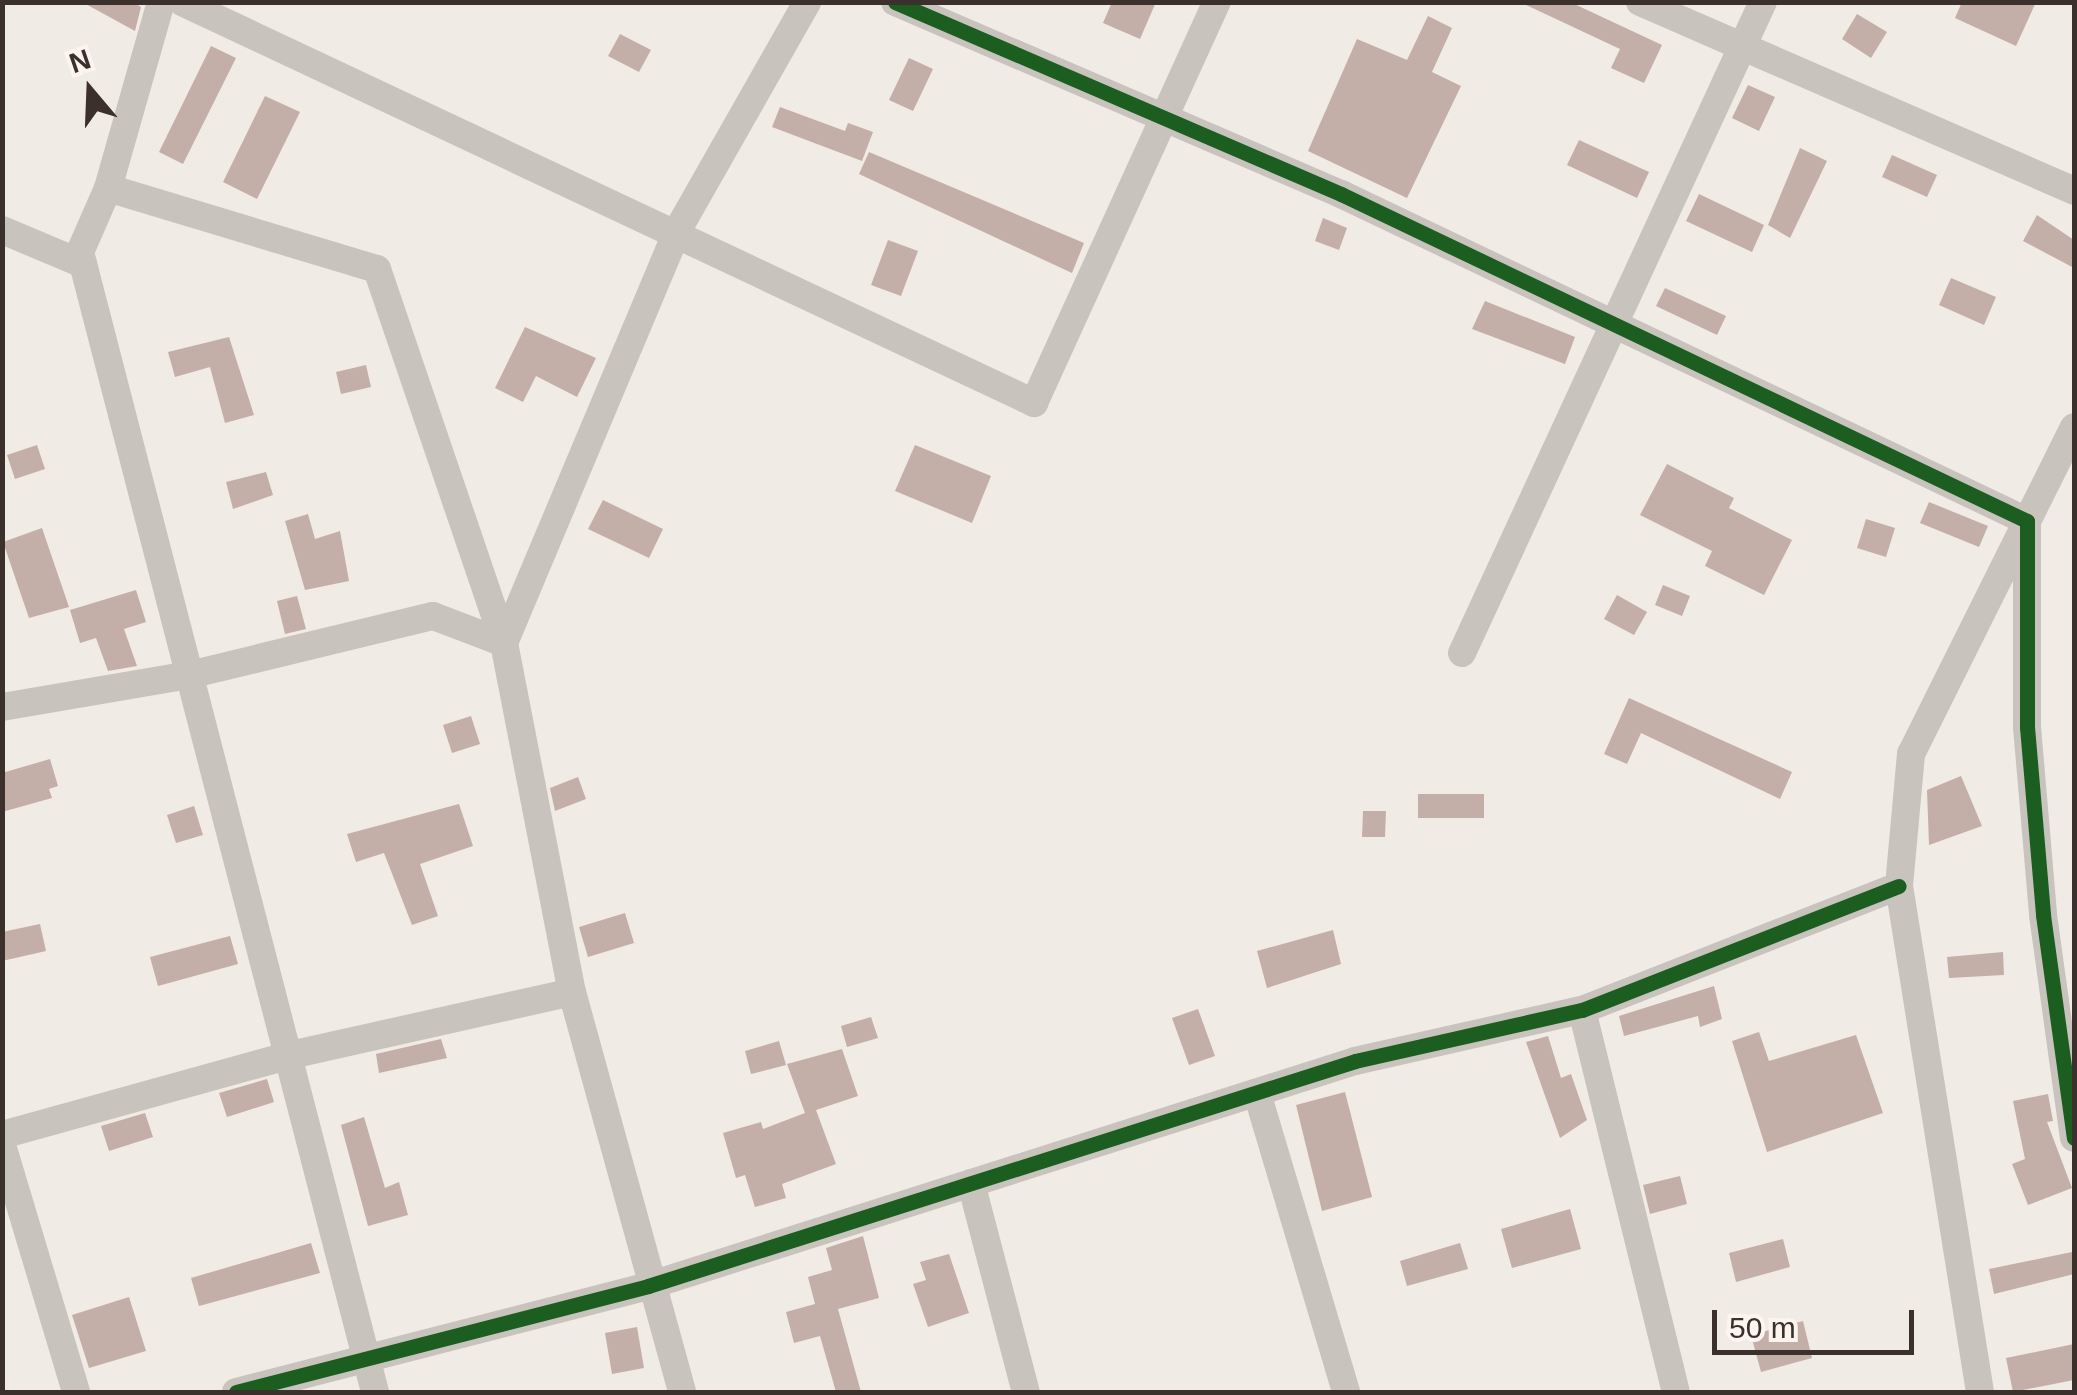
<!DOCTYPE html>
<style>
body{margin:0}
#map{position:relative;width:2077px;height:1395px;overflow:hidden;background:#f0ebe5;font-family:Arial,sans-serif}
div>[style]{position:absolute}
.building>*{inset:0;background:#c3afa7}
.minor>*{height:28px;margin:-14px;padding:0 14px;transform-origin:14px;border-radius:14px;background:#c9c3be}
.cycleway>*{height:15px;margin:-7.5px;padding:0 7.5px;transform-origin:7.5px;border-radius:7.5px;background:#1b5e20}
span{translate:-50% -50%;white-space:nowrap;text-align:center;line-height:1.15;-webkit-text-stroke:10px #fbf5ee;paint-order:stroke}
.frame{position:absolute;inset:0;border:5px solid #3b302b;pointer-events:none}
.north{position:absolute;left:40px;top:40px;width:100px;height:100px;-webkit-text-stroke:8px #fbf5ee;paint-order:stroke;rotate:341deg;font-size:28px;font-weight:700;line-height:40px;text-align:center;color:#3b302b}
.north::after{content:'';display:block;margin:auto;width:35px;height:45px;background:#3b302b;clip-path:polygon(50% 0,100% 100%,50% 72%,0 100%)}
.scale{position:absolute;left:1712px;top:1310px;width:202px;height:45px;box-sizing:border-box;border:5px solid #3b302b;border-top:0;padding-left:12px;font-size:30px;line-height:35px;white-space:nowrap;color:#3b302b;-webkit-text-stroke:8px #fbf5ee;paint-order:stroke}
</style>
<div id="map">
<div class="building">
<i style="clip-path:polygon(82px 2px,133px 2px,141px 7px,135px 31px)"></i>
<i style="clip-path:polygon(1112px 2px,1156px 2px,1140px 39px,1103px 23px)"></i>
<i style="clip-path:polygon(1520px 2px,1570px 2px,1662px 45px,1644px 83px,1611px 68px,1620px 49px)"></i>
<i style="clip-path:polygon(1962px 2px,2036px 2px,2016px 46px,1955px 18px)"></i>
<i style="clip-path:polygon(1857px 14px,1887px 32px,1871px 58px,1842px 39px)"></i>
<i style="clip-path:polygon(1428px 16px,1452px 28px,1432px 72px,1461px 86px,1407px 198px,1308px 151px,1357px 39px,1407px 60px)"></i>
<i style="clip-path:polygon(620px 34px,651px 50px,639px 72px,608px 56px)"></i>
<i style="clip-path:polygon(211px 46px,236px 58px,183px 164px,159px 152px)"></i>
<i style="clip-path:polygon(909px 58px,933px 69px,913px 111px,889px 100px)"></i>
<i style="clip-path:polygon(1748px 85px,1775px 97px,1759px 131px,1732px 118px)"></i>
<i style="clip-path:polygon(265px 96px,300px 112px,257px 199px,223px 182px)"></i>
<i style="clip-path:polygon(780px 107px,845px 131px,848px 123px,873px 132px,862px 161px,772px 127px)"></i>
<i style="clip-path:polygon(1579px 140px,1649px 172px,1637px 198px,1567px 165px)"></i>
<i style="clip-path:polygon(1800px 148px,1827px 161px,1790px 238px,1768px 225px)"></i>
<i style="clip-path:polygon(869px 152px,1084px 243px,1072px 273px,859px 174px)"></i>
<i style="clip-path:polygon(1892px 155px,1937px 175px,1927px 197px,1882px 177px)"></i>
<i style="clip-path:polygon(1699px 194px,1764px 225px,1752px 252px,1686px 221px)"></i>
<i style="clip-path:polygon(2037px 215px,2074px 240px,2074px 268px,2023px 241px)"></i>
<i style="clip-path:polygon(1323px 218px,1347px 228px,1339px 250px,1315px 241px)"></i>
<i style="clip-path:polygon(888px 240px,918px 251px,901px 296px,871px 285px)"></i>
<i style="clip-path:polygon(1951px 278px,1996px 297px,1984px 325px,1939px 305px)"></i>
<i style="clip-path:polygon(1665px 288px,1726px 316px,1717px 335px,1656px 306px)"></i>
<i style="clip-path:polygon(1485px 301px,1575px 337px,1565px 364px,1472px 329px)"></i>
<i style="clip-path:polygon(525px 327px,596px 358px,577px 397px,536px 376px,523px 402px,495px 388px)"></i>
<i style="clip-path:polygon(229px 337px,254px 415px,225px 423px,210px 367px,175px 377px,168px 352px)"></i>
<i style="clip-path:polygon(366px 365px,371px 387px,341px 394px,336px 372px)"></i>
<i style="clip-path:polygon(37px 445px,45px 469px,15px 479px,7px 455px)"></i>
<i style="clip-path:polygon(915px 445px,991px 476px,972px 523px,895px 491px)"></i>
<i style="clip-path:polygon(1667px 464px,1734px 498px,1729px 508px,1792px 540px,1764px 595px,1705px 566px,1712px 551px,1640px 515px)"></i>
<i style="clip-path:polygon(266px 472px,273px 495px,233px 509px,226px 482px)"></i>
<i style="clip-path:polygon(603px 500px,663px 529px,649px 558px,588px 529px)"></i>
<i style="clip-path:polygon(1929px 502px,1988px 526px,1979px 547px,1920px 523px)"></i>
<i style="clip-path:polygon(308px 514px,315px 539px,340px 531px,349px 581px,305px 590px,285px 521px)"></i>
<i style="clip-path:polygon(1866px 519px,1895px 528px,1886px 557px,1857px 548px)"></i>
<i style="clip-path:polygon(42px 528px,69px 607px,29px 618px,3px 542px)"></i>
<i style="clip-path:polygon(1663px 585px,1690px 596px,1682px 616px,1655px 605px)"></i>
<i style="clip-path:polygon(136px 590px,146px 622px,124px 629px,137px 666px,108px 671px,96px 638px,80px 643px,70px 610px)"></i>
<i style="clip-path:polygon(1617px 595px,1647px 612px,1634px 635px,1604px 619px)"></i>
<i style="clip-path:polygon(297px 596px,306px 629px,285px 634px,277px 601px)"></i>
<i style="clip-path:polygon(1629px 698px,1792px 772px,1780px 799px,1641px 733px,1627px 764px,1604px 754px)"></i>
<i style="clip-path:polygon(471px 716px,480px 744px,452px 753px,443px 725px)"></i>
<i style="clip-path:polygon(50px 759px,58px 786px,49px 789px,52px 798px,2px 812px,2px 773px)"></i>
<i style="clip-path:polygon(1961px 776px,1982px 826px,1929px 845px,1927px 790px)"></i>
<i style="clip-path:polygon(578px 777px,586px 799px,555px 811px,550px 788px)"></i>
<i style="clip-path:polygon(1418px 794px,1484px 794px,1484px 818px,1418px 818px)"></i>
<i style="clip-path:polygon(459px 804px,473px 846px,420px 864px,438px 916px,412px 925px,384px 853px,356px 862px,347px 834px)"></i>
<i style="clip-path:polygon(194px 806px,203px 835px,176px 843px,167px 815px)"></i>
<i style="clip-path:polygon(1363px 811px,1386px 811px,1385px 837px,1362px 837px)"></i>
<i style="clip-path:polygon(625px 913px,634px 943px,588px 957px,579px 927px)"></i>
<i style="clip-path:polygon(40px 924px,46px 951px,2px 961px,2px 932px)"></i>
<i style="clip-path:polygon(1333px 930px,1341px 964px,1267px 988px,1257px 951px)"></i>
<i style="clip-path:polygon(230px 936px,238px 964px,158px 986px,150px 957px)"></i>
<i style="clip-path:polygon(2003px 952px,2004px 975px,1949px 978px,1947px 957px)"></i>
<i style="clip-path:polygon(1714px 986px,1722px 1019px,1700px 1027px,1698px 1016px,1624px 1036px,1619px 1016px)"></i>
<i style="clip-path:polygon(1198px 1009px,1215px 1056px,1189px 1065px,1172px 1018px)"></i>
<i style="clip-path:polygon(871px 1017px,878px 1038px,847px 1047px,841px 1026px)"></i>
<i style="clip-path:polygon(1759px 1032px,1769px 1061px,1856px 1035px,1883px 1113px,1767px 1152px,1732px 1041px)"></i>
<i style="clip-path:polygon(1548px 1036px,1561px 1078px,1571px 1074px,1587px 1120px,1560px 1138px,1526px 1042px)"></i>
<i style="clip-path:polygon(441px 1039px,447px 1058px,379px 1073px,376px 1054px)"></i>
<i style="clip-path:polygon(779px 1041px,786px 1065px,751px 1074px,745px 1051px)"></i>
<i style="clip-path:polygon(842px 1049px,858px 1096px,816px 1110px,836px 1164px,782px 1184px,786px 1198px,755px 1207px,745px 1175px,736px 1178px,723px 1133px,761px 1122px,763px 1129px,805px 1113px,787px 1064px)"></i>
<i style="clip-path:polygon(267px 1079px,274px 1102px,227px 1117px,219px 1093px)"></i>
<i style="clip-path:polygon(1345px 1092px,1372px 1197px,1322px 1211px,1296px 1105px)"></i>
<i style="clip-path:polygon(2048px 1094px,2053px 1121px,2047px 1122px,2072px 1188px,2028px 1205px,2012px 1164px,2025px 1159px,2013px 1101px)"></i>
<i style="clip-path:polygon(145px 1113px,153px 1137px,109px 1151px,101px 1126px)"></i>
<i style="clip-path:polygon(364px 1117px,385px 1188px,399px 1182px,408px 1215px,368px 1226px,341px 1125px)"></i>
<i style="clip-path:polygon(1680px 1176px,1687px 1204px,1650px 1214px,1643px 1185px)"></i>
<i style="clip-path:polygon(1570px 1209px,1581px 1249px,1512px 1268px,1501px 1229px)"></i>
<i style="clip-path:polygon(863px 1236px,879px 1298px,838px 1309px,861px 1392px,836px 1392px,820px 1336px,794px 1343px,786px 1312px,815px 1304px,808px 1277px,832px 1270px,826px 1248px)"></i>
<i style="clip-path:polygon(1783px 1239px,1790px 1267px,1736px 1282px,1729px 1253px)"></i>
<i style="clip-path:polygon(311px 1243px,320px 1273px,199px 1306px,191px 1278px)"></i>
<i style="clip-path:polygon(1460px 1243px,1468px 1269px,1407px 1286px,1400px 1261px)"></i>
<i style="clip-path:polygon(2072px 1252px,2074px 1274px,1994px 1294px,1989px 1269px)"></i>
<i style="clip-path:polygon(949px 1254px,969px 1313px,928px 1327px,913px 1284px,926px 1280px,920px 1262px)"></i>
<i style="clip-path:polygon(129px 1297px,146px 1351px,89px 1368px,72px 1315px)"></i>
<i style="clip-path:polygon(1803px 1321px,1812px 1358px,1761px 1372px,1751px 1335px)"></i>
<i style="clip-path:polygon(637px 1327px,644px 1368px,612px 1374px,605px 1333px)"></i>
<i style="clip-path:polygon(2074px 1344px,2074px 1380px,2013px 1392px,2006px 1358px)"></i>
</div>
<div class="minor">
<i style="left:161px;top:2px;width:193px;rotate:105.9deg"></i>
<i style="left:108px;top:188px;width:70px;rotate:113.6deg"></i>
<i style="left:80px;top:252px;width:1178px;rotate:75.49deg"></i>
<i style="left:182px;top:2px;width:942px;rotate:25.2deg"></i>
<i style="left:1034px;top:403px;width:441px;rotate:-65.5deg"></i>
<i style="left:895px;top:2px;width:486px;rotate:23.3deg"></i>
<i style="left:1341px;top:194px;width:760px;rotate:25.49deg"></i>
<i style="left:2027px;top:521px;width:206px;rotate:90deg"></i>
<i style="left:2027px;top:727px;width:189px;rotate:85.1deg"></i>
<i style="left:2043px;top:915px;width:225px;rotate:82.1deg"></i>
<i style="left:1640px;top:2px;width:473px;rotate:23.5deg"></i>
<i style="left:108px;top:188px;width:281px;rotate:16.8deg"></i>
<i style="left:377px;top:269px;width:395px;rotate:71.2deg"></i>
<i style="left:504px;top:643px;width:356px;rotate:79deg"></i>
<i style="left:572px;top:992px;width:415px;rotate:74.6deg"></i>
<i style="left:2px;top:230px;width:88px;rotate:22.8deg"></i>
<i style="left:1462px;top:653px;width:717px;rotate:-65.19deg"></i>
<i style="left:2px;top:707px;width:190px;rotate:-9.7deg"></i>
<i style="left:189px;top:675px;width:251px;rotate:-13.6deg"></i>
<i style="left:433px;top:616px;width:76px;rotate:20.8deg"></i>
<i style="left:504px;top:643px;width:445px;rotate:-67.2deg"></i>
<i style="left:676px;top:233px;width:266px;rotate:-60.4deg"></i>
<i style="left:1582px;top:1010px;width:393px;rotate:76.2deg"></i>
<i style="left:1257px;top:1093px;width:312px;rotate:73.4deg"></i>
<i style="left:2px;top:1135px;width:295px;rotate:-15.5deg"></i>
<i style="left:286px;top:1056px;width:293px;rotate:-12.6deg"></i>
<i style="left:2px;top:1145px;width:258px;rotate:73.3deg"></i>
<i style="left:971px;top:1183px;width:216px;rotate:75.3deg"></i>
<i style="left:236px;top:1392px;width:425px;rotate:-14.4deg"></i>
<i style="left:648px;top:1286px;width:742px;rotate:-17.65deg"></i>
<i style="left:1355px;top:1061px;width:233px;rotate:-12.7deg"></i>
<i style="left:1582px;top:1010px;width:340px;rotate:-21.4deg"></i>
<i style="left:1980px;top:1392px;width:512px;rotate:-99.09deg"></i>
<i style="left:1899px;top:886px;width:133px;rotate:-84.8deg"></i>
<i style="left:1911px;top:754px;width:365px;rotate:-63.5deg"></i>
</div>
<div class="cycleway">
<i style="left:895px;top:2px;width:486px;rotate:23.3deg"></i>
<i style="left:1341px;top:194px;width:760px;rotate:25.49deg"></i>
<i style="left:2027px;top:521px;width:206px;rotate:90deg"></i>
<i style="left:2027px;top:727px;width:189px;rotate:85.1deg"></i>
<i style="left:2043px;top:915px;width:225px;rotate:82.1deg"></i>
<i style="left:236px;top:1392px;width:425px;rotate:-14.4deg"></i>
<i style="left:648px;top:1286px;width:742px;rotate:-17.65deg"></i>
<i style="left:1355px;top:1061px;width:233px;rotate:-12.7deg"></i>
<i style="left:1582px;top:1010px;width:340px;rotate:-21.4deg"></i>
</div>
<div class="frame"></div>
<div class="north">N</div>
<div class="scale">50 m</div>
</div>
